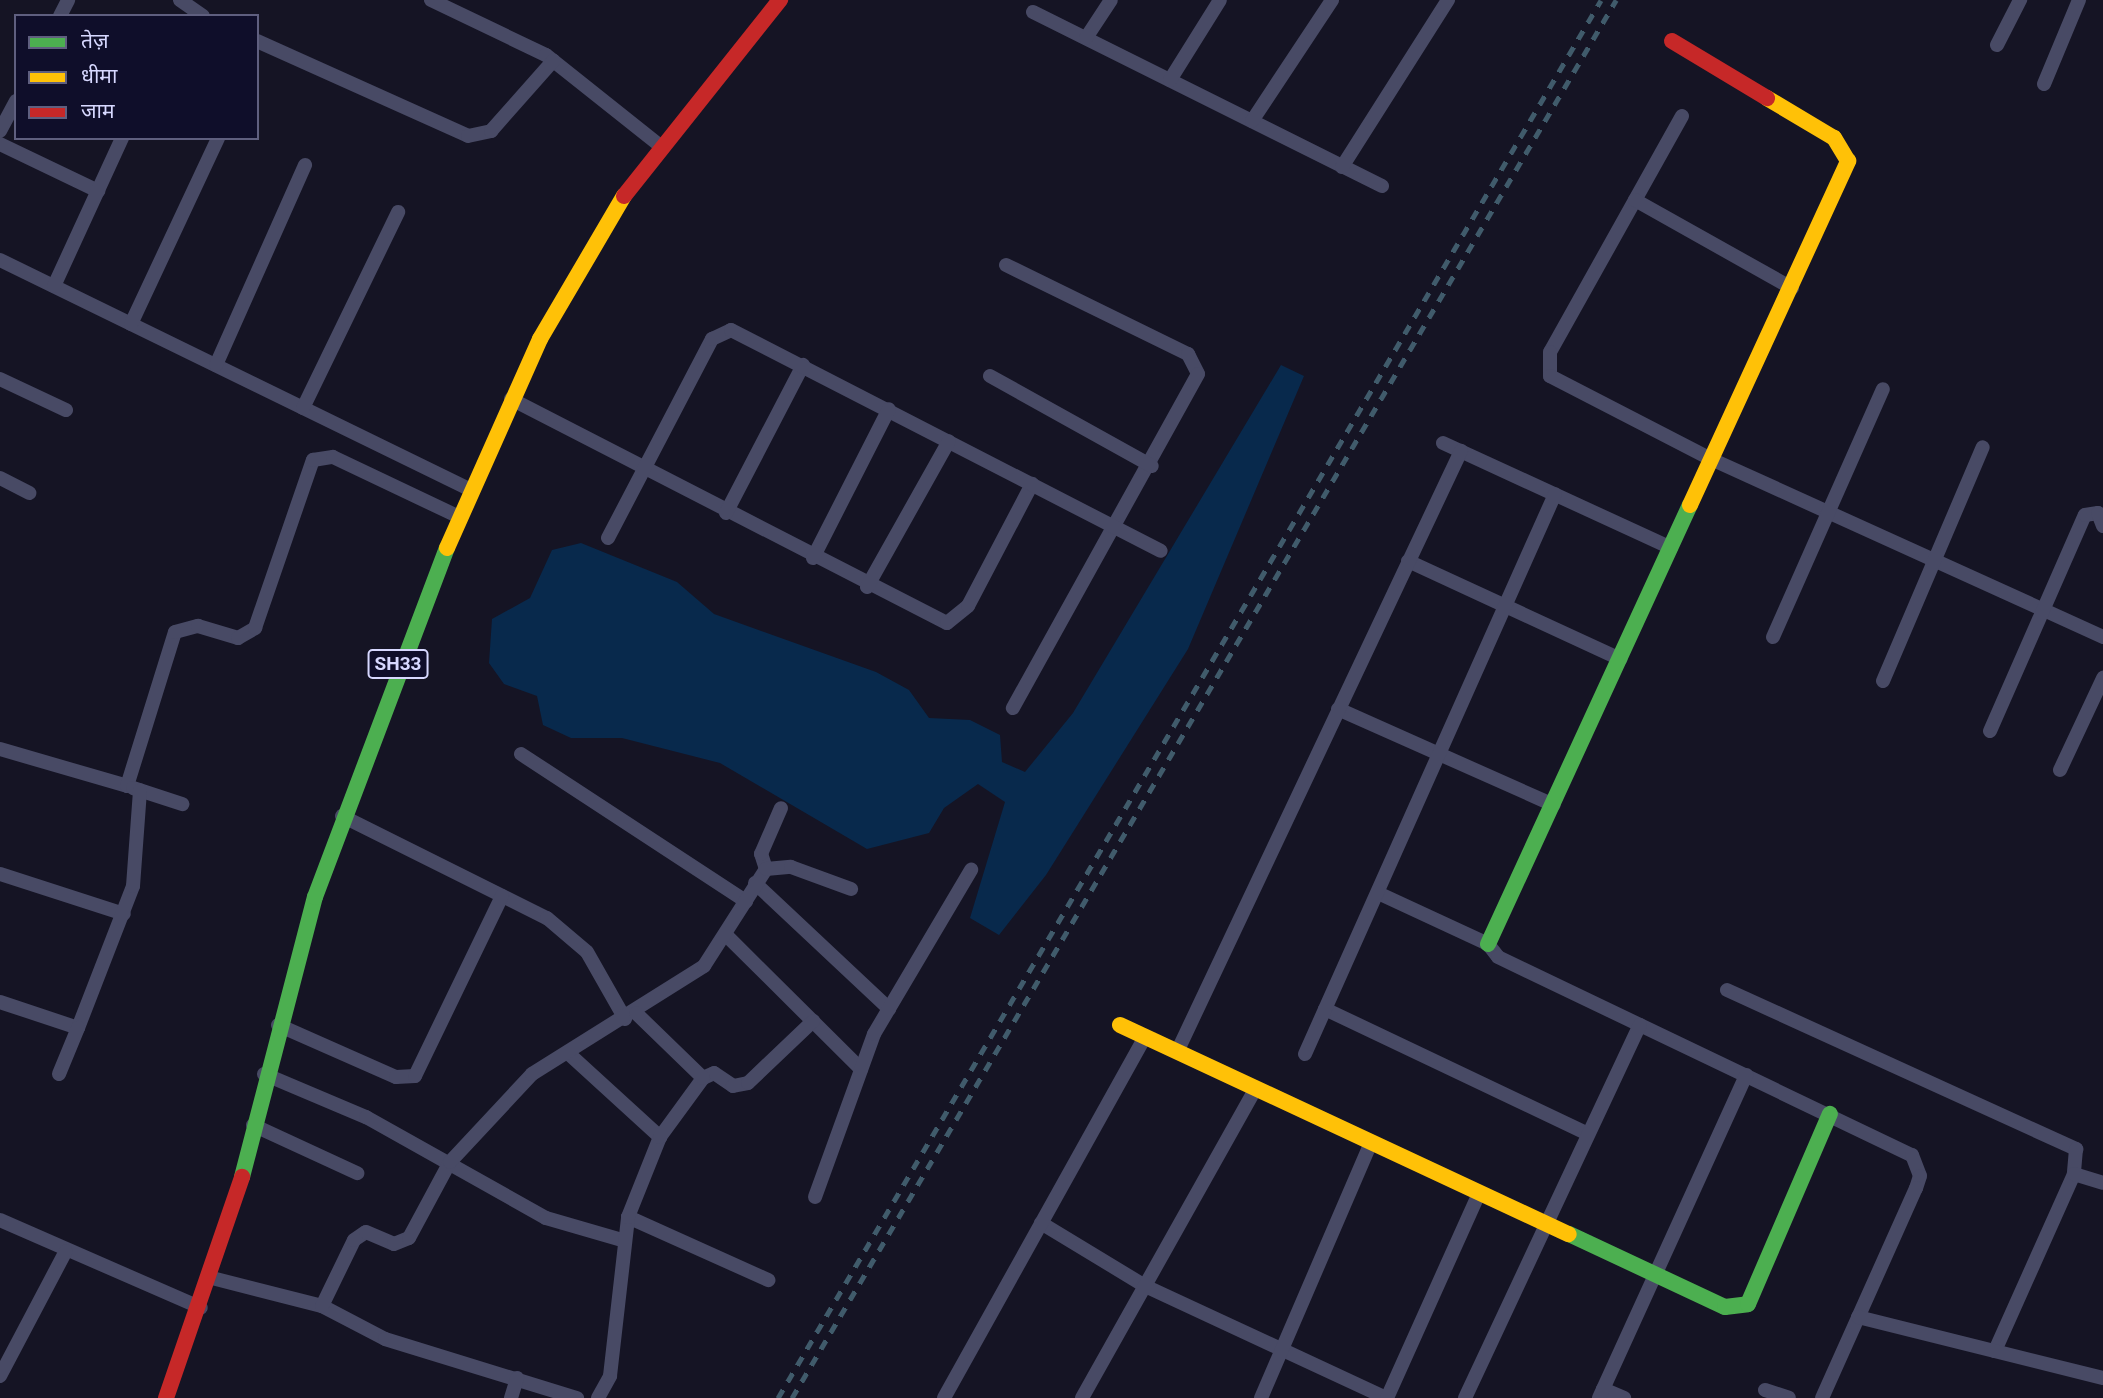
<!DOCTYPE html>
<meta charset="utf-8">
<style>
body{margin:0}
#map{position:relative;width:2103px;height:1398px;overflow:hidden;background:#151424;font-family:Roboto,"Noto Sans Devanagari",sans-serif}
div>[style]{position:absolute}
.water>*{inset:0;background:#08294c}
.street>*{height:14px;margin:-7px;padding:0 7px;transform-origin:7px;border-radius:7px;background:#484a65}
.fast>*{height:16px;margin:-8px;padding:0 8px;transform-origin:8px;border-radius:8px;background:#4caf50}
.slow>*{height:16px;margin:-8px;padding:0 8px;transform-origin:8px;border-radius:8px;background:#ffc107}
.jam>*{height:16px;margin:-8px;padding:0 8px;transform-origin:8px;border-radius:8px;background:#c62828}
.rail>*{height:5px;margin-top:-2.5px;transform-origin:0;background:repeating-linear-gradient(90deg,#405b6b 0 10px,transparent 0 19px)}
span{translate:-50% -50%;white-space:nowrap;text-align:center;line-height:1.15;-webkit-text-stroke:7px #0f0e2a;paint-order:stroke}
.shield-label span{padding:2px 5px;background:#0f0e2a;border:2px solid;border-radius:5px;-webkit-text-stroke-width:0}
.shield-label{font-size:19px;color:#d7d8ff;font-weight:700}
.legend{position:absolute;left:14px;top:14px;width:245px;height:126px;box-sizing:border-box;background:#0f0e2a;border:2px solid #5f5f7f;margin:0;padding:9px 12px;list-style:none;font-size:21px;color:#d7d8ff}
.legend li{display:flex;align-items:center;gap:14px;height:35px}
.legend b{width:35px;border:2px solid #5f5f7f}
</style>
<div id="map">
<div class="water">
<i style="clip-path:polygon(1281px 365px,1304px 376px,1188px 649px,1046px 875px,999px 935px,970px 918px,1005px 802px,978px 784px,944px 808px,929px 833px,867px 849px,720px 763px,622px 738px,571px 738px,543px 725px,537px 696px,504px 684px,489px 663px,492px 619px,530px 598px,552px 550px,581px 543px,677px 582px,714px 614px,876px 672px,909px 690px,929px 718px,970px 720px,1000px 735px,1002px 762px,1025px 772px,1073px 713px)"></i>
</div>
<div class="street">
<i style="left:180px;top:0;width:28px;rotate:35deg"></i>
<i style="left:431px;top:0;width:127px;rotate:25.6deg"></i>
<i style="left:546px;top:55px;width:144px;rotate:38.5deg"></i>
<i style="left:1033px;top:12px;width:390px;rotate:26.5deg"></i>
<i style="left:60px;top:16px;width:18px;rotate:-63deg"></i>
<i style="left:1086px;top:38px;width:45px;rotate:-56.7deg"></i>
<i style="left:257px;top:41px;width:231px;rotate:24.2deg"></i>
<i style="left:468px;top:136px;width:24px;rotate:-12deg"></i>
<i style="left:491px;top:131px;width:94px;rotate:-48.5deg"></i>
<i style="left:1997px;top:45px;width:51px;rotate:-62.9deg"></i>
<i style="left:1170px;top:80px;width:94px;rotate:-58deg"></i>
<i style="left:2044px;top:84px;width:91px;rotate:-67.4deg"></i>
<i style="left:1682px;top:116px;width:270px;rotate:119.2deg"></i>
<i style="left:1550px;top:352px;width:24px;rotate:90deg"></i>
<i style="left:1550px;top:376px;width:181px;rotate:27.3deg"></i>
<i style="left:1711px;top:459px;width:431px;rotate:24.4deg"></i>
<i style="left:1252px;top:121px;width:145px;rotate:-56.5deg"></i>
<i style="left:0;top:131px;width:34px;rotate:-62deg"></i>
<i style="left:0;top:144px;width:109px;rotate:25.6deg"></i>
<i style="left:1342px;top:167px;width:198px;rotate:-57.6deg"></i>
<i style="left:1635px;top:200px;width:180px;rotate:29.3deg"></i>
<i style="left:0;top:260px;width:522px;rotate:26.03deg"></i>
<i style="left:1006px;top:265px;width:203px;rotate:26.1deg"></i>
<i style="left:1188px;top:354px;width:22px;rotate:63deg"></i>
<i style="left:1198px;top:374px;width:382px;rotate:119deg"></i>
<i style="left:54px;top:286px;width:163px;rotate:-65.3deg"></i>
<i style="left:131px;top:324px;width:205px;rotate:-64.9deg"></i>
<i style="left:216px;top:365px;width:219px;rotate:-66deg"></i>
<i style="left:990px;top:376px;width:185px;rotate:29.1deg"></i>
<i style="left:0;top:379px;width:73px;rotate:25.2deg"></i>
<i style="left:511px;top:399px;width:490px;rotate:27.2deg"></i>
<i style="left:947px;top:623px;width:27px;rotate:-39deg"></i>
<i style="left:968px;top:606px;width:138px;rotate:-62.3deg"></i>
<i style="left:303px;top:408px;width:218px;rotate:-64.1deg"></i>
<i style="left:1443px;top:443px;width:251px;rotate:24.7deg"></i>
<i style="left:0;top:478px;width:33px;rotate:27deg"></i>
<i style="left:726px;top:513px;width:167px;rotate:-62.5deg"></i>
<i style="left:608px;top:538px;width:225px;rotate:-62.4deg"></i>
<i style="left:712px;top:339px;width:21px;rotate:-25deg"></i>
<i style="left:731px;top:330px;width:483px;rotate:27.2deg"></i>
<i style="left:813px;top:558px;width:167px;rotate:-63deg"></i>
<i style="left:1408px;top:561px;width:234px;rotate:24.8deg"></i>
<i style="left:867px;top:587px;width:167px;rotate:-60.7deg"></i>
<i style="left:1773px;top:637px;width:271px;rotate:-66.1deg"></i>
<i style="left:1883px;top:681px;width:254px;rotate:-66.9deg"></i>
<i style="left:1338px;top:709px;width:236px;rotate:24deg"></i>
<i style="left:1990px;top:731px;width:236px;rotate:-66.3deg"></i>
<i style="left:2085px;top:515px;width:13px;rotate:-9deg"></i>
<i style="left:2098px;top:513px;width:14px;rotate:69deg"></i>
<i style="left:0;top:749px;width:132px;rotate:16.2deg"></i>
<i style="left:127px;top:786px;width:161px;rotate:-72.7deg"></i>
<i style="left:175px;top:632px;width:24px;rotate:-15deg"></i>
<i style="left:198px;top:626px;width:42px;rotate:16.7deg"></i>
<i style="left:238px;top:638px;width:20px;rotate:-30deg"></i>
<i style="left:255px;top:628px;width:178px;rotate:-71deg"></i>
<i style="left:313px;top:460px;width:20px;rotate:-9deg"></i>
<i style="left:333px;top:457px;width:137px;rotate:25.4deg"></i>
<i style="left:521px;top:754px;width:269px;rotate:33.2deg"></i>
<i style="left:2060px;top:770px;width:102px;rotate:-64.9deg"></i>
<i style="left:133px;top:788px;width:52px;rotate:18.1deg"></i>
<i style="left:342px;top:816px;width:229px;rotate:26.5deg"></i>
<i style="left:547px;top:918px;width:52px;rotate:40.4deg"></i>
<i style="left:587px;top:952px;width:77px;rotate:60.4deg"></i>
<i style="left:766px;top:869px;width:16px;rotate:-108deg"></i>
<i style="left:761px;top:854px;width:50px;rotate:-66.5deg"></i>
<i style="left:0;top:874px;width:130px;rotate:17.9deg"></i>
<i style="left:755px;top:883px;width:184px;rotate:43.2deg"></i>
<i style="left:1378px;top:893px;width:121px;rotate:24.9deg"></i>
<i style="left:1488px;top:944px;width:16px;rotate:52deg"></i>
<i style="left:1498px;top:957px;width:459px;rotate:25.6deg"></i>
<i style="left:1912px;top:1155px;width:22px;rotate:69deg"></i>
<i style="left:1920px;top:1176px;width:13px;rotate:108deg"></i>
<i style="left:1916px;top:1188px;width:230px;rotate:114.1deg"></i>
<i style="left:727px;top:936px;width:189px;rotate:44.8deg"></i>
<i style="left:1727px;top:990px;width:384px;rotate:24.5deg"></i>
<i style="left:2076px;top:1149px;width:25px;rotate:95deg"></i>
<i style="left:2074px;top:1174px;width:194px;rotate:114.1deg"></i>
<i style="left:0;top:1002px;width:82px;rotate:18.4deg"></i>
<i style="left:78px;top:1028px;width:152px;rotate:-68.8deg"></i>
<i style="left:133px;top:886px;width:96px;rotate:-85.8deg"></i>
<i style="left:1325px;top:1009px;width:291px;rotate:25.4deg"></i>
<i style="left:278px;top:1025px;width:129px;rotate:23.8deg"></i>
<i style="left:396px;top:1077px;width:19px;rotate:-3deg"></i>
<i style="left:415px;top:1076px;width:200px;rotate:-64.2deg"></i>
<i style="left:1177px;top:1052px;width:665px;rotate:-64.71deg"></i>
<i style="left:568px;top:1053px;width:125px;rotate:42.4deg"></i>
<i style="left:1305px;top:1054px;width:613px;rotate:-65.94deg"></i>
<i style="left:59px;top:1074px;width:50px;rotate:-67.6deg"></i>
<i style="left:264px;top:1074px;width:111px;rotate:22.9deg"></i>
<i style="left:366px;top:1117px;width:206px;rotate:29.3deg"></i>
<i style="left:546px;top:1218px;width:79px;rotate:16.1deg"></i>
<i style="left:703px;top:1078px;width:12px;rotate:-24deg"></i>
<i style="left:714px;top:1073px;width:23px;rotate:34deg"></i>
<i style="left:733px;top:1086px;width:15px;rotate:-11deg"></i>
<i style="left:748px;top:1083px;width:90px;rotate:-43.6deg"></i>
<i style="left:253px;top:1125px;width:115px;rotate:24.8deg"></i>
<i style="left:2074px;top:1174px;width:30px;rotate:17deg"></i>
<i style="left:815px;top:1197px;width:173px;rotate:-70.1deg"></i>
<i style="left:874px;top:1034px;width:191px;rotate:-59.4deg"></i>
<i style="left:628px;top:1217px;width:154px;rotate:24.2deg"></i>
<i style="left:0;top:1220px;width:219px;rotate:23.6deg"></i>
<i style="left:1041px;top:1223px;width:122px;rotate:31.2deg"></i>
<i style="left:1145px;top:1286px;width:266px;rotate:24.9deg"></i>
<i style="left:212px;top:1278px;width:114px;rotate:14.3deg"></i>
<i style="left:322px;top:1306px;width:71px;rotate:27.6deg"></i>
<i style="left:385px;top:1339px;width:201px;rotate:17.1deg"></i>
<i style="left:322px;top:1306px;width:73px;rotate:-64.1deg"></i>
<i style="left:354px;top:1240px;width:14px;rotate:-34deg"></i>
<i style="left:366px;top:1232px;width:30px;rotate:23deg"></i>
<i style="left:394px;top:1244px;width:16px;rotate:-22deg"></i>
<i style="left:409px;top:1238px;width:86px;rotate:-61.7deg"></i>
<i style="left:450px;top:1162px;width:120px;rotate:-47deg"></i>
<i style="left:532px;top:1074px;width:203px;rotate:-32.1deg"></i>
<i style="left:704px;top:966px;width:115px;rotate:-57.4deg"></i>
<i style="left:766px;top:869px;width:25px;rotate:-5deg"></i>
<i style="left:791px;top:867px;width:64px;rotate:20.1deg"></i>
<i style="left:1858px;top:1317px;width:252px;rotate:14deg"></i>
<i style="left:0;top:1376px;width:141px;rotate:-62.2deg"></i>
<i style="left:1603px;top:1389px;width:23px;rotate:23deg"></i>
<i style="left:1765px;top:1390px;width:25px;rotate:18deg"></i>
<i style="left:511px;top:1398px;width:21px;rotate:-73deg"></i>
<i style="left:598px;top:1398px;width:25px;rotate:-61deg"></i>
<i style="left:610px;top:1376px;width:160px;rotate:-83.5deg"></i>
<i style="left:628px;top:1217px;width:86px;rotate:-68.2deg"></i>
<i style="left:660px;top:1137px;width:73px;rotate:-53.9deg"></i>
<i style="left:703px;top:1078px;width:93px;rotate:-135.9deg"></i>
<i style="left:944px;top:1398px;width:413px;rotate:-60.9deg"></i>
<i style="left:1082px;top:1398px;width:355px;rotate:-60.7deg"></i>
<i style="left:1261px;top:1398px;width:279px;rotate:-66.7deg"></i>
<i style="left:1387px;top:1398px;width:225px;rotate:-65.8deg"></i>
<i style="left:1465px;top:1398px;width:412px;rotate:-64.9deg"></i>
<i style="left:1599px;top:1398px;width:355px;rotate:-65.5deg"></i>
</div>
<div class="fast">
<i style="left:1488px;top:944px;width:483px;rotate:-65.3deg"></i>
<i style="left:242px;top:1177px;width:289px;rotate:-75.4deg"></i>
<i style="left:315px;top:897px;width:373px;rotate:-69.3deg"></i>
<i style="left:1569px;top:1234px;width:172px;rotate:25.1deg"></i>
<i style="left:1725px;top:1307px;width:23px;rotate:-7deg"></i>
<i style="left:1748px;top:1304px;width:207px;rotate:-66.7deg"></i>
</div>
<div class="slow">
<i style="left:1690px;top:505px;width:379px;rotate:-65.3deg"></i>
<i style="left:1848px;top:161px;width:27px;rotate:-121deg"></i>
<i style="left:1834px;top:138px;width:78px;rotate:-149.2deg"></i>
<i style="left:447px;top:548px;width:229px;rotate:-66deg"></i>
<i style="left:540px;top:339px;width:166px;rotate:-59.6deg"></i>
<i style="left:1120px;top:1025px;width:495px;rotate:25deg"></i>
</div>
<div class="jam">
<i style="left:1672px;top:41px;width:111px;rotate:31deg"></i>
<i style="left:624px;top:196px;width:251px;rotate:-51.5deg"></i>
<i style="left:166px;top:1398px;width:234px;rotate:-71deg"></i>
</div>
<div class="rail">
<i style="left:778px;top:1398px;width:1622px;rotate:-59.51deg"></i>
<i style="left:792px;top:1398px;width:1623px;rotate:-59.48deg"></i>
</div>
<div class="shield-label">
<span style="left:398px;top:664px">SH33</span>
</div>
<ul class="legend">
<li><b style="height:9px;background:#4caf50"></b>तेज़</li>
<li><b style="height:9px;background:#ffc107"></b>धीमा</li>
<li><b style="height:9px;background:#c62828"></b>जाम</li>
</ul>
</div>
